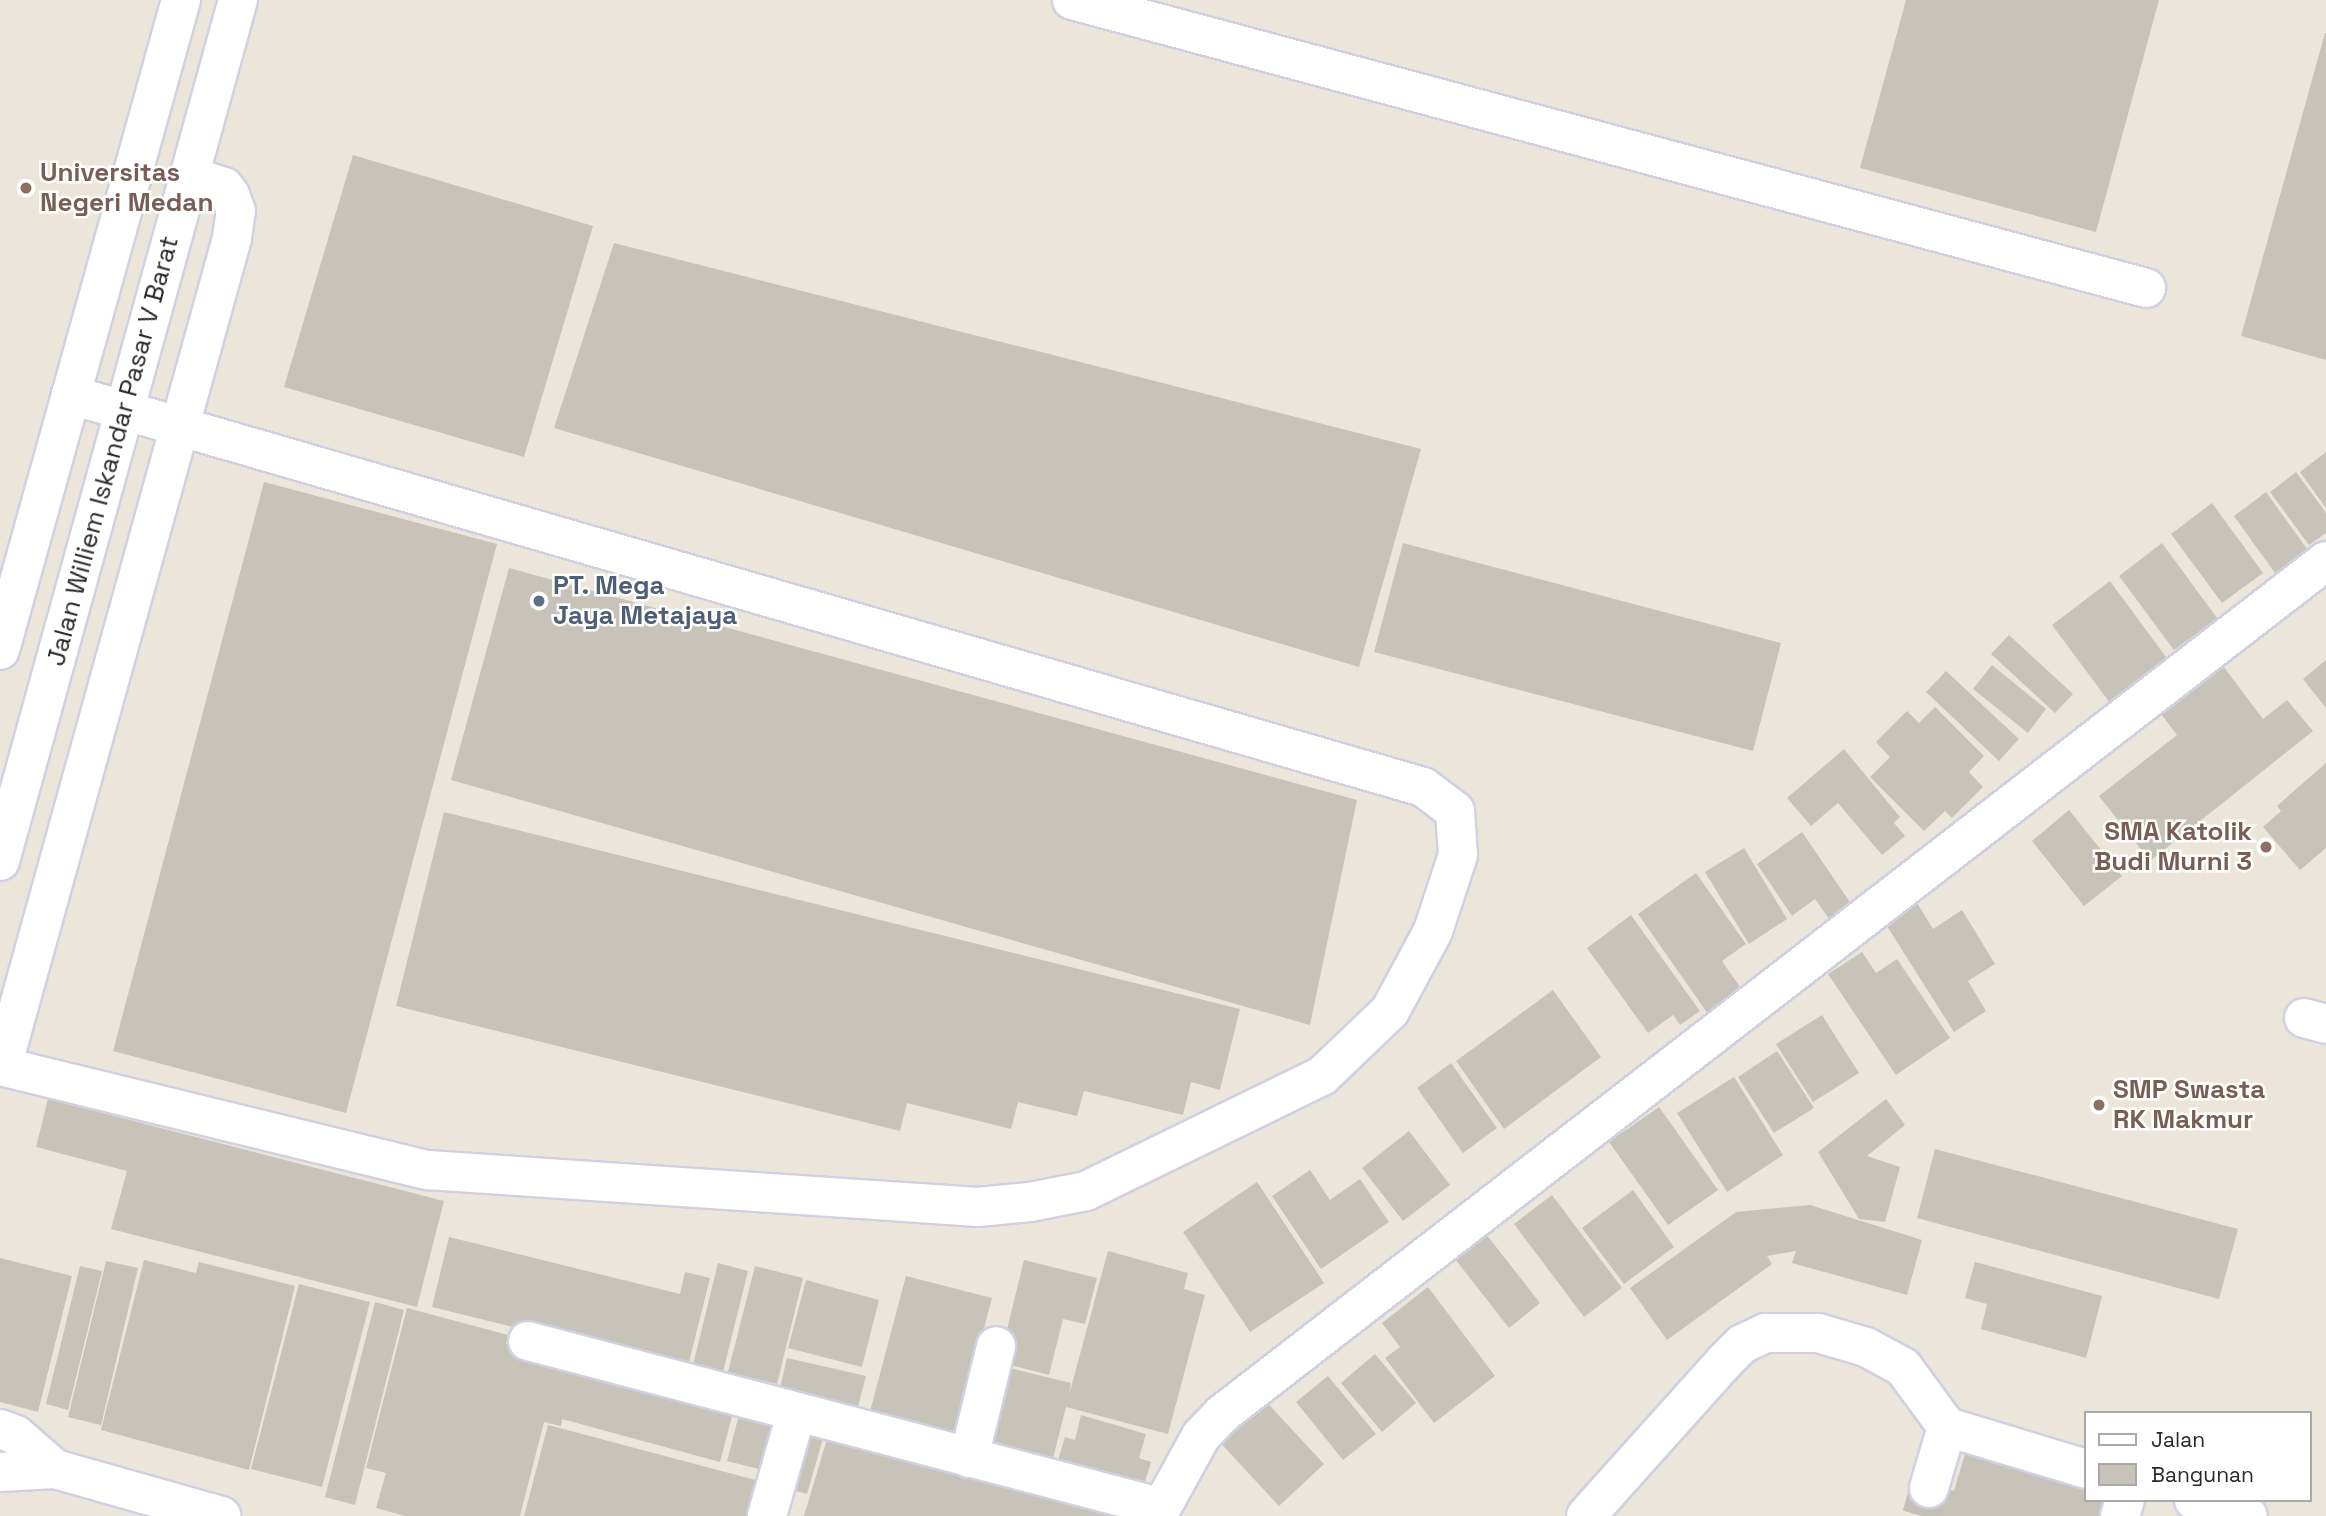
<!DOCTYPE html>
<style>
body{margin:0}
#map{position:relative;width:2326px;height:1516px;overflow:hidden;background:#ece6da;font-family:"Space Grotesk",sans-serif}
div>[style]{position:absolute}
.building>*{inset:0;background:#c7c3b9}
.minor-tunnel>*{height:38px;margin-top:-19px;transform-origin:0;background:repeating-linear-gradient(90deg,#c5c0b7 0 38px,transparent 0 57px)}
.roads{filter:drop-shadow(2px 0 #cfd1e3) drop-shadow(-2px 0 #cfd1e3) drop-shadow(0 2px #cfd1e3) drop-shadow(0 -2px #cfd1e3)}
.minor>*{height:38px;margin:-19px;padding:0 19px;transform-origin:19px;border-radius:19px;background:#fff}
.dots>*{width:19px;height:19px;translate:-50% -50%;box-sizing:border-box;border:4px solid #fff;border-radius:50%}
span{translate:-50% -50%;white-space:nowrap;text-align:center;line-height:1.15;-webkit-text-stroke:5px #fff;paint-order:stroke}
.education-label{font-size:26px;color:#785e54;font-weight:700}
.left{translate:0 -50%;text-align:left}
.right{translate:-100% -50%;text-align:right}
.street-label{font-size:26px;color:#292929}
.service-label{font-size:26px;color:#4e5e75;font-weight:700}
.legend{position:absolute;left:2084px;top:1411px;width:228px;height:91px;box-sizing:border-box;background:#fff;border:2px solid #a9a9a9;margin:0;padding:9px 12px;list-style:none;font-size:21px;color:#292929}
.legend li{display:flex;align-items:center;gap:14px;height:35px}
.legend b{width:35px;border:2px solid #a9a9a9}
</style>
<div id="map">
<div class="building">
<i style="clip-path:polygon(1906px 0,2159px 0,2096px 232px,1860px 168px)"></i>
<i style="clip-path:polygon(2325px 33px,2326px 33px,2326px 360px,2241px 336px)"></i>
<i style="clip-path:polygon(353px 155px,593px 226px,524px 457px,284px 387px)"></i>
<i style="clip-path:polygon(614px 243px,1421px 449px,1359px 667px,554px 428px)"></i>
<i style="clip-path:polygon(2326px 452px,2326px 508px,2300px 472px)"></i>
<i style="clip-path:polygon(2296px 472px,2326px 513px,2326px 533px,2309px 545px,2270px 492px)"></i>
<i style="clip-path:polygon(264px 482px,497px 544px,346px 1113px,113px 1051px)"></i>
<i style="clip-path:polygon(2266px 492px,2307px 549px,2275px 573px,2234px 516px)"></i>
<i style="clip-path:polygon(2212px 503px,2263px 573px,2222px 603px,2171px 534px)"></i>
<i style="clip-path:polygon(1403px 543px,1781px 643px,1753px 751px,1374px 652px)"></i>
<i style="clip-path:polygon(2162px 543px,2217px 618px,2174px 650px,2119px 576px)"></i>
<i style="clip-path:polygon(509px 568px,1357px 800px,1310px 1025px,451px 780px)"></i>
<i style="clip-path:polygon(2110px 581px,2171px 664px,2113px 707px,2052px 625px)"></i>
<i style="clip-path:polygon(2009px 635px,2073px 694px,2055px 713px,1991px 654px)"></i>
<i style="clip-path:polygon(2326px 660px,2326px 708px,2303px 679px)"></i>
<i style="clip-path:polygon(1992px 665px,2046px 709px,2028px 733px,1973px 689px)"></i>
<i style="clip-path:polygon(2223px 666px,2263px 719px,2287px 700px,2313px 731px,2150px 861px,2099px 796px,2177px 735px,2161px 714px)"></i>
<i style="clip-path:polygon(1946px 671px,2019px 739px,1999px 761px,1926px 692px)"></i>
<i style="clip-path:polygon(1935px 707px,1984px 756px,1969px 772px,1983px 787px,1952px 818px,1945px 811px,1924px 831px,1870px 777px,1890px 757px,1876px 742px,1907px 711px,1919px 723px)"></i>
<i style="clip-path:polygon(1844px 749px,1900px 817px,1894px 823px,1905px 836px,1882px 855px,1838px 803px,1811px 826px,1787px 798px)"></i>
<i style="clip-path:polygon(2326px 763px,2326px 848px,2300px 870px,2263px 827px,2281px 811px,2277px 806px)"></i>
<i style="clip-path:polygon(2069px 810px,2122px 876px,2084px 906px,2032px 841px)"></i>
<i style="clip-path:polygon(444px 812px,1240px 1009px,1220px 1090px,1191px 1082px,1183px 1115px,1084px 1091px,1077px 1116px,1018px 1102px,1011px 1129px,907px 1103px,900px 1131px,396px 1006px)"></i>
<i style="clip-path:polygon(1802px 832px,1852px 905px,1830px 920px,1815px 899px,1792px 916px,1757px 864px)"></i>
<i style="clip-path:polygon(1744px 848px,1787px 919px,1749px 944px,1705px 872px)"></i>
<i style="clip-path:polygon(1696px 873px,1746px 944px,1722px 961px,1742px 990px,1708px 1014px,1638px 914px)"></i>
<i style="clip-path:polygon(1917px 903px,1933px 929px,1962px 910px,1995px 964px,1968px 981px,1986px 1011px,1954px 1032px,1885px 923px)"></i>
<i style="clip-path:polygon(1631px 915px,1700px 1011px,1680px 1025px,1673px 1015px,1648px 1033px,1587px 948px)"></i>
<i style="clip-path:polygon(1862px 952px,1876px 973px,1897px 959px,1950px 1038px,1896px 1075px,1828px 974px)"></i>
<i style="clip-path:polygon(1553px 990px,1601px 1057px,1504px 1129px,1456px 1061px)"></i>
<i style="clip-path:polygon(1822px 1015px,1859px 1073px,1813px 1102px,1776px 1044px)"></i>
<i style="clip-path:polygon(1777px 1051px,1814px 1108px,1774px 1133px,1738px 1077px)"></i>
<i style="clip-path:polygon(1451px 1063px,1497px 1128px,1463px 1153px,1417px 1088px)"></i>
<i style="clip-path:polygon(1734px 1077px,1783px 1155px,1727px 1192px,1677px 1113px)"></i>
<i style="clip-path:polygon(48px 1099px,444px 1201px,417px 1307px,111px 1229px,127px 1171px,36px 1147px)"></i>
<i style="clip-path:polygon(1886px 1099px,1905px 1125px,1867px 1156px,1900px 1167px,1885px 1222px,1859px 1219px,1818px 1152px)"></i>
<i style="clip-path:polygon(1659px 1107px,1718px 1190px,1668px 1225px,1609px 1142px)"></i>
<i style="clip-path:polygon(1409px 1131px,1450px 1185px,1403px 1221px,1362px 1168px)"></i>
<i style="clip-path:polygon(1935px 1149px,2238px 1229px,2219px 1299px,1917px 1218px)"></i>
<i style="clip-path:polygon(1310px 1170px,1330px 1200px,1360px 1179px,1389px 1222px,1321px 1269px,1272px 1196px)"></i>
<i style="clip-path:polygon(1257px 1182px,1324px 1283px,1250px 1332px,1183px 1232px)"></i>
<i style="clip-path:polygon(1633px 1190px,1674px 1247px,1624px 1284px,1582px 1228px)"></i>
<i style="clip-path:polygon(1552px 1195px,1622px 1288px,1584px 1317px,1514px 1224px)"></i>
<i style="clip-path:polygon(1810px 1205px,1922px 1240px,1907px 1295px,1792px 1263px,1796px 1251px,1767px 1256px,1772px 1264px,1667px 1340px,1630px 1288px,1736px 1212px)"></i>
<i style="clip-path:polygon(1486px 1234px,1540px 1303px,1509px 1328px,1455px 1259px)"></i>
<i style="clip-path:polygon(449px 1237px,680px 1294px,685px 1272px,710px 1278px,687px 1370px,432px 1307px)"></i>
<i style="clip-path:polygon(1108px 1251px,1188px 1273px,1184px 1289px,1205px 1295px,1168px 1434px,1066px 1407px,1051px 1466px,990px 1452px,1010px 1368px,1071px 1383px,1069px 1395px)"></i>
<i style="clip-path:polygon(0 1258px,72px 1276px,38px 1412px,0 1402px)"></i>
<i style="clip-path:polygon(144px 1260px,196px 1273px,199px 1262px,295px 1286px,249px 1470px,101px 1430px)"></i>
<i style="clip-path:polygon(1024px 1260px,1097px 1278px,1085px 1324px,1063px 1319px,1049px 1375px,999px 1362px)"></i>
<i style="clip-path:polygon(106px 1261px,138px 1268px,101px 1425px,68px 1417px)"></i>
<i style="clip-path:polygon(1975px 1262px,2102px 1296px,2086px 1358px,1981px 1329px,1987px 1304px,1965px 1298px)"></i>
<i style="clip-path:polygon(718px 1263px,748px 1271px,723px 1372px,693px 1365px)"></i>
<i style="clip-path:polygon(80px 1266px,102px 1271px,68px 1410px,46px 1404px)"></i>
<i style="clip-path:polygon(755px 1266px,803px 1278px,777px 1384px,728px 1372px)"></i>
<i style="clip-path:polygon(906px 1276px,992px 1298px,954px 1441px,868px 1419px)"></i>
<i style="clip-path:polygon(806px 1280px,879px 1300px,862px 1367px,788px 1348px)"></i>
<i style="clip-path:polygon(299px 1284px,370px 1302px,322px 1487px,251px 1469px)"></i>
<i style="clip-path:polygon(1428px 1287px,1495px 1376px,1434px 1423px,1385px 1358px,1400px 1347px,1382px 1323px)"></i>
<i style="clip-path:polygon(375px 1302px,404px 1310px,355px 1505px,325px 1497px)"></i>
<i style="clip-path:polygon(407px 1308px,508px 1335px,506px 1344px,735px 1405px,720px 1462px,562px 1419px,561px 1426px,544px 1422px,520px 1516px,405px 1516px,376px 1508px,386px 1473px,366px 1468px)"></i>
<i style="clip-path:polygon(1375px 1354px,1416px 1403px,1382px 1432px,1341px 1383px)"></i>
<i style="clip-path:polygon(787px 1358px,866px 1376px,857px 1410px,779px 1392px)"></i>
<i style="clip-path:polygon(1328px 1376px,1376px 1434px,1343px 1460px,1296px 1402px)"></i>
<i style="clip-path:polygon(1261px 1396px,1324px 1464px,1279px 1506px,1215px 1437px)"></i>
<i style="clip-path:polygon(741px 1407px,785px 1419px,771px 1472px,727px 1461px)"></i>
<i style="clip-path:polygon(1081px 1415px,1146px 1434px,1139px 1458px,1151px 1462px,1142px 1492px,1056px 1467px,1065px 1437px,1075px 1440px)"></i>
<i style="clip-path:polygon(800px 1421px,826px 1428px,807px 1494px,781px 1487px)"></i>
<i style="clip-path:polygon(548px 1425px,771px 1484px,763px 1516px,524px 1516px)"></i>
<i style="clip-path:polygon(830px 1429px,1118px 1516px,804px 1516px)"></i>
<i style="clip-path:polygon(1968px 1444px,2086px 1479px,2086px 1500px,2104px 1500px,2099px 1516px,1925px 1516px,1934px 1485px,1954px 1491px)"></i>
</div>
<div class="minor-tunnel">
<i style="left:1921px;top:1516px;width:29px;rotate:-74deg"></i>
</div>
<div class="roads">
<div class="minor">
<i style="left:1072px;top:0;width:1112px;rotate:15.01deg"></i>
<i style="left:0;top:650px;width:675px;rotate:-74.44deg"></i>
<i style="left:0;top:861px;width:893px;rotate:-74.55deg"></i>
<i style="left:2304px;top:1018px;width:23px;rotate:15deg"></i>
<i style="left:0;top:1066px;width:440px;rotate:13.7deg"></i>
<i style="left:428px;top:1170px;width:551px;rotate:3.85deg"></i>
<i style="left:978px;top:1207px;width:52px;rotate:-5.5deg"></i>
<i style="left:1030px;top:1202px;width:57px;rotate:-11.1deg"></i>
<i style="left:1086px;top:1191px;width:263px;rotate:-26deg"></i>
<i style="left:1322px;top:1076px;width:94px;rotate:-43.7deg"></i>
<i style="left:1390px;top:1011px;width:91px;rotate:-61.7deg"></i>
<i style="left:1433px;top:931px;width:80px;rotate:-71.8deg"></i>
<i style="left:1458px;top:855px;width:44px;rotate:-93.9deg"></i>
<i style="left:1455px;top:811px;width:40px;rotate:-143deg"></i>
<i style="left:1423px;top:787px;width:1408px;rotate:-163.83deg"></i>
<i style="left:2px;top:1067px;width:860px;rotate:-74.49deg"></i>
<i style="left:232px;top:238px;width:27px;rotate:-82deg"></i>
<i style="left:236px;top:211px;width:17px;rotate:-111deg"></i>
<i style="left:230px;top:195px;width:10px;rotate:-127deg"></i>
<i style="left:224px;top:187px;width:36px;rotate:-162deg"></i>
<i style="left:528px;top:1341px;width:652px;rotate:14.74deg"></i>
<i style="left:0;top:1429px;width:17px;rotate:21deg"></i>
<i style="left:16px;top:1435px;width:52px;rotate:41.1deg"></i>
<i style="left:969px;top:1458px;width:115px;rotate:-76.4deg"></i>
<i style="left:0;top:1472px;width:55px;rotate:-3.1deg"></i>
<i style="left:55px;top:1469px;width:173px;rotate:15.8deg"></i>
<i style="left:1929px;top:1488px;width:64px;rotate:-73.6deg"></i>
<i style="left:2194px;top:1500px;width:56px;rotate:16.5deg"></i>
<i style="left:767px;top:1516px;width:106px;rotate:-74.1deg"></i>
<i style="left:1157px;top:1516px;width:91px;rotate:-61.2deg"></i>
<i style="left:1201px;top:1436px;width:30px;rotate:-46deg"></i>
<i style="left:1222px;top:1414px;width:1395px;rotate:-37.69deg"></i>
<i style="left:1586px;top:1516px;width:207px;rotate:-48.1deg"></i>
<i style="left:1724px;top:1362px;width:25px;rotate:-45deg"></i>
<i style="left:1742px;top:1344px;width:26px;rotate:-25deg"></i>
<i style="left:1766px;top:1333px;width:52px"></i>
<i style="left:1818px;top:1333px;width:50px;rotate:16.3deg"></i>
<i style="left:1866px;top:1347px;width:42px;rotate:28.4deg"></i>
<i style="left:1903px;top:1367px;width:74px;rotate:53.7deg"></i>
<i style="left:1947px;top:1427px;width:145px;rotate:16.8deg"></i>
<i style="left:2120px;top:1516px;width:17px;rotate:-73deg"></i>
</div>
</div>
<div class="dots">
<i style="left:26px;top:188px;background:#8d6e63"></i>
<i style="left:539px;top:601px;background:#5c6f8a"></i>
<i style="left:2266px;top:847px;background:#8d6e63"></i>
<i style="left:2099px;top:1105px;background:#8d6e63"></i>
</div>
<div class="education-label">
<span class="left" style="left:40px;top:188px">Universitas<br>Negeri Medan</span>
<span class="right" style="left:2252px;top:847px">SMA Katolik<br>Budi Murni 3</span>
<span class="left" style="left:2113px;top:1105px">SMP Swasta<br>RK Makmur</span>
</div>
<div class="street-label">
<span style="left:113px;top:451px;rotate:-75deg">Jalan Williem Iskandar Pasar V Barat</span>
</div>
<div class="service-label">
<span class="left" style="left:553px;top:601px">PT. Mega<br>Jaya Metajaya</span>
</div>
<ul class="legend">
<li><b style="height:9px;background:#fff"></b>Jalan</li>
<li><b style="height:19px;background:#c7c3b9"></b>Bangunan</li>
</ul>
</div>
